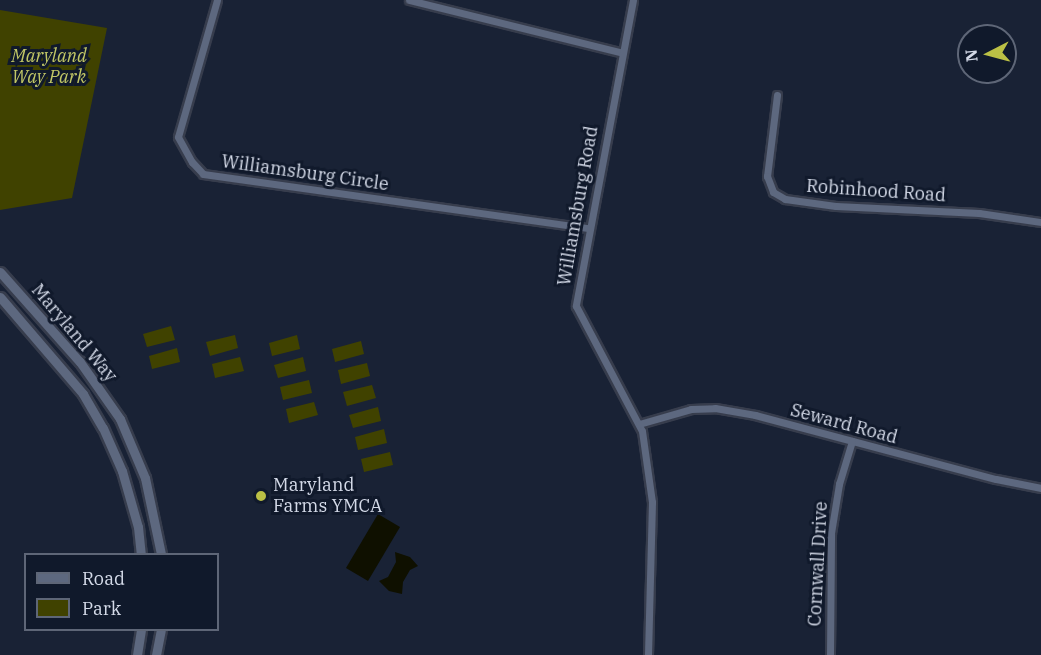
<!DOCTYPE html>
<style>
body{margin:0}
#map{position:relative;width:1041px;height:655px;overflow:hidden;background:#192235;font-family:"IBM Plex Serif",serif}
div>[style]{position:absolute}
.green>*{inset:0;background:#404200}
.water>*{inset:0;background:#0f1000}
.roads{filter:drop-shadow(2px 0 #373d4d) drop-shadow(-2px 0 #373d4d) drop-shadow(0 2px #373d4d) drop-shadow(0 -2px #373d4d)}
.street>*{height:7px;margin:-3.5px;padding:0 3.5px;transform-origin:3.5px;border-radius:3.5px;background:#5d687f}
.secondary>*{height:9px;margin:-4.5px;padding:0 4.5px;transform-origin:4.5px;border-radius:4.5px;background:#5d687f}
.dots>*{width:16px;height:16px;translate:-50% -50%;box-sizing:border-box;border:3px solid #10192b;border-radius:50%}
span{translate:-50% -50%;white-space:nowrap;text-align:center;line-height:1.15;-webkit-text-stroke:6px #10192b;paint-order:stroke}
.park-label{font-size:18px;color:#c2c766;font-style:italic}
.street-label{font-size:18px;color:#d4dae8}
.poi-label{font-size:18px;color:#d4dae8}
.left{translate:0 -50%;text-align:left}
.legend{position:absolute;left:24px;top:553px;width:195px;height:78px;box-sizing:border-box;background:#10192b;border:2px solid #5e6677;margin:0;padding:8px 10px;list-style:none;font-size:18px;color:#d4dae8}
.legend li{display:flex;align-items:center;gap:12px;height:30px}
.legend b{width:30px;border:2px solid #5e6677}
.north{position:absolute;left:957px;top:24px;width:60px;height:60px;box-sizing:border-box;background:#10192b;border:2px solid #5e6677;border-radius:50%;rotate:264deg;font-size:16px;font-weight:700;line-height:24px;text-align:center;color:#d4dae8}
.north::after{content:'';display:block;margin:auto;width:21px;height:27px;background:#bbc045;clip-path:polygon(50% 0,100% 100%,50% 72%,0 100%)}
</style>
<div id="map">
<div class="green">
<i style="clip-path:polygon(0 10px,107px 28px,72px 198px,0 210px)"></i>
<i style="clip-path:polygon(171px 326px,175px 340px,147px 347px,143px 334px)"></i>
<i style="clip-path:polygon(235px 335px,238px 348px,210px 356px,206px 342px)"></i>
<i style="clip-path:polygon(297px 335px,300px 349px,272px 356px,269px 343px)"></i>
<i style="clip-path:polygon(361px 341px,364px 354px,335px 362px,332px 349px)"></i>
<i style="clip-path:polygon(177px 348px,180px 362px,152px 369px,149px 356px)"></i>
<i style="clip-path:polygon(240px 357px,244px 371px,215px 378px,212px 364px)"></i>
<i style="clip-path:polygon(303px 357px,306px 371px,278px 378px,274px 365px)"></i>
<i style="clip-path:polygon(367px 363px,370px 376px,341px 384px,338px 370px)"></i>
<i style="clip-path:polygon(309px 380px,312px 393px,283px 400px,280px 387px)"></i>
<i style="clip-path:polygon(372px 385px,376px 398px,347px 406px,343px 392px)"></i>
<i style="clip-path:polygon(314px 402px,318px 415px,289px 423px,286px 409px)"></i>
<i style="clip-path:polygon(378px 407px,381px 421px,353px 428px,349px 415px)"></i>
<i style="clip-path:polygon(384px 429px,387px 443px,358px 450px,355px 437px)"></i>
<i style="clip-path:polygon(390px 452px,393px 465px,364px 472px,361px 459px)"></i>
</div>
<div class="water">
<i style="clip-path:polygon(378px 514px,400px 527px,368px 581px,346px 568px)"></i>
<i style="clip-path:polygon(395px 552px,410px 557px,418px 566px,410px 570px,403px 582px,402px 594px,389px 591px,379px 581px,388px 577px,396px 562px)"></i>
</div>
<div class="roads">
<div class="street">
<i style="left:217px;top:0;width:142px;rotate:105.9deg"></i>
<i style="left:178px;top:137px;width:29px;rotate:61deg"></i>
<i style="left:192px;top:162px;width:16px;rotate:47deg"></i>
<i style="left:203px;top:174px;width:389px;rotate:8deg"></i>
<i style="left:409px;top:0;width:220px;rotate:13.9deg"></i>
<i style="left:633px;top:0;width:311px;rotate:100.6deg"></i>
<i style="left:576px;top:306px;width:141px;rotate:62.2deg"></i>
<i style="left:642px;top:431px;width:72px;rotate:82deg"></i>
<i style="left:652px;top:502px;width:153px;rotate:91.5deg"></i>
<i style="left:777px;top:95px;width:82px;rotate:97deg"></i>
<i style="left:767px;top:176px;width:17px;rotate:69deg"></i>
<i style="left:773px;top:192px;width:14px;rotate:30deg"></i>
<i style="left:785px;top:199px;width:51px;rotate:7.8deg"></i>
<i style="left:836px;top:206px;width:143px;rotate:2.8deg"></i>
<i style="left:979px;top:213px;width:63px;rotate:8.3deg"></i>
<i style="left:639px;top:424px;width:54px;rotate:-16.1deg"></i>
<i style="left:691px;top:409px;width:24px;rotate:-2deg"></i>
<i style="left:715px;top:408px;width:41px;rotate:9.9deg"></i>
<i style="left:755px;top:415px;width:249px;rotate:14.9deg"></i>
<i style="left:996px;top:479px;width:46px;rotate:11.3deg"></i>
<i style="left:830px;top:655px;width:122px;rotate:-89.5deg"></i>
<i style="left:831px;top:533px;width:50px;rotate:-80.7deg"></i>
<i style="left:839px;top:484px;width:45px;rotate:-73.2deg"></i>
</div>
<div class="secondary">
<i style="left:0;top:272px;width:120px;rotate:48.4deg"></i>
<i style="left:80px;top:362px;width:70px;rotate:54.9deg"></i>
<i style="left:120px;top:419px;width:64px;rotate:67deg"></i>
<i style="left:145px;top:478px;width:78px;rotate:78.1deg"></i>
<i style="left:0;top:297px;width:128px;rotate:49.4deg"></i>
<i style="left:83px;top:394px;width:39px;rotate:60deg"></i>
<i style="left:103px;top:428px;width:47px;rotate:66.2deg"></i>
<i style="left:122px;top:471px;width:58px;rotate:74.1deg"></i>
<i style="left:138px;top:527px;width:27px;rotate:84deg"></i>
<i style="left:137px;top:655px;width:25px;rotate:-81deg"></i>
<i style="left:156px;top:655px;width:25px;rotate:-79deg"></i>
</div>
</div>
<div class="dots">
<i style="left:261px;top:496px;background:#bbc045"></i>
</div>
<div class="park-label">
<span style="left:49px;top:67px">Maryland<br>Way Park</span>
</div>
<div class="street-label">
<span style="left:305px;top:173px;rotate:8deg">Williamsburg Circle</span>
<span style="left:876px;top:191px;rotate:4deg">Robinhood Road</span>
<span style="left:578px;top:206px;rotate:-80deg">Williamsburg Road</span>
<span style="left:74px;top:333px;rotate:50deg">Maryland Way</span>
<span style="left:844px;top:424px;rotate:15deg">Seward Road</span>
<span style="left:818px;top:564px;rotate:-87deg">Cornwall Drive</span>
</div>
<div class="poi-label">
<span class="left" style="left:273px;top:496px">Maryland<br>Farms YMCA</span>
</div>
<ul class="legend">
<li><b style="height:8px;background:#5d687f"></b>Road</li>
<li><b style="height:16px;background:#404200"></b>Park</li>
</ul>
<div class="north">N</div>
</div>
